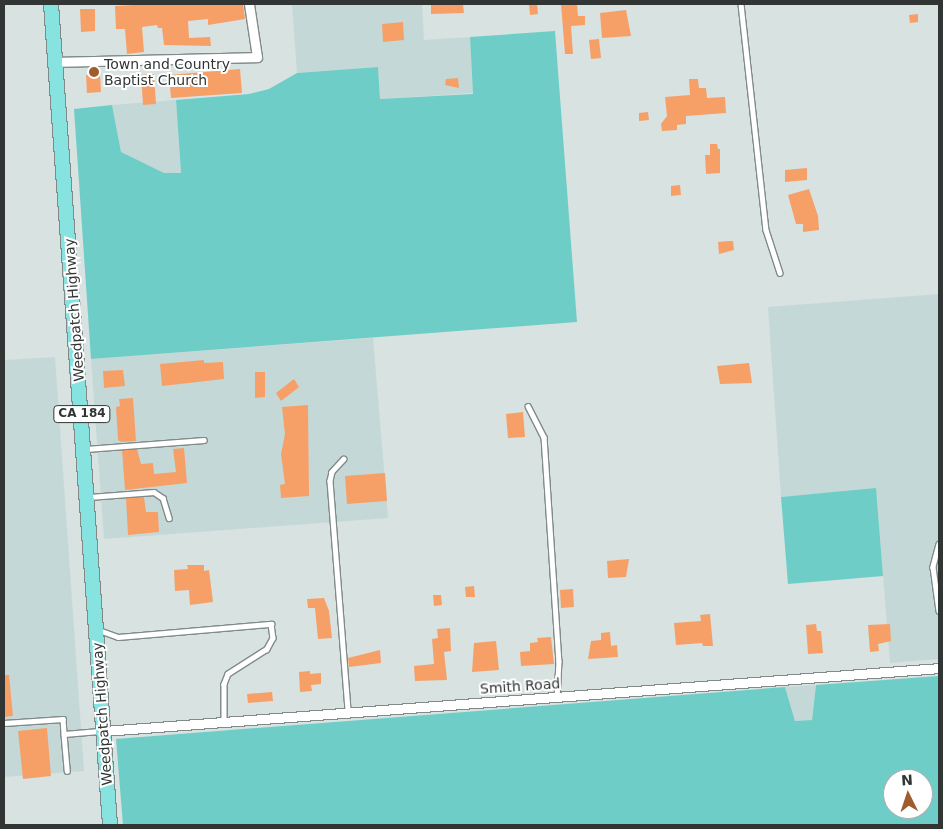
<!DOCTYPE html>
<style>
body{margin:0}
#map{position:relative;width:943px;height:829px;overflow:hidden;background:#d7e2e1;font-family:"DejaVu Sans",sans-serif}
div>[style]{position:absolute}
.built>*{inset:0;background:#c4d9d7}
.green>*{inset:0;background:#6fcdc8}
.building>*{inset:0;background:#f6a068}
.roads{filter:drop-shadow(1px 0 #808a89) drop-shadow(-1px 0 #808a89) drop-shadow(0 1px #808a89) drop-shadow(0 -1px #808a89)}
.lane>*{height:4.5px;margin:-2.25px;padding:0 2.25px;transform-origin:2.25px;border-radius:2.25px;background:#fff}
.street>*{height:9px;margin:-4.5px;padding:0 4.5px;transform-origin:4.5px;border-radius:4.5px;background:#fff}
.primary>*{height:14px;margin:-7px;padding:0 7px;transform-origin:7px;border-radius:7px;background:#86e3e0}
.dots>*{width:14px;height:14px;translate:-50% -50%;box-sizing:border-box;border:2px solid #fff;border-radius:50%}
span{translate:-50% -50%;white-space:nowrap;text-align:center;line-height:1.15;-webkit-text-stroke:4px #fff;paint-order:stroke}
.shield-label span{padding:1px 4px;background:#fff;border:1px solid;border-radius:4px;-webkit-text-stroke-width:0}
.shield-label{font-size:12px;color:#313635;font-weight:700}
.poi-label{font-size:14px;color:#313635}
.left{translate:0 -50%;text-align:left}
.street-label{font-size:14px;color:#313635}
.frame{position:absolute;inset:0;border:5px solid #313635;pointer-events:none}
.north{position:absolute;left:883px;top:769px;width:50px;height:50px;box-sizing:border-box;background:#fff;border:1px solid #adafae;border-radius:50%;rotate:356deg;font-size:14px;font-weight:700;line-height:20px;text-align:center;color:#313635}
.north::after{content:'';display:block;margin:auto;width:18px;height:22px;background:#a05c2c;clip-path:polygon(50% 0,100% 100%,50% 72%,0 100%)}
</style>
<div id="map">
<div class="built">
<i style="clip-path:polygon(292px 4px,422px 4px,424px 40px,470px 37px,473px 93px,380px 99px,378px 67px,297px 73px)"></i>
<i style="clip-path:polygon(176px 100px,181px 173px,164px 174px,121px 152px,112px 105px)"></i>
<i style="clip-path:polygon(939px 294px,939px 659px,890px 663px,876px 489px,781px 497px,768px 307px)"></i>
<i style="clip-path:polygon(373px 338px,388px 518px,104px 539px,91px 359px)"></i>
<i style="clip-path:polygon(55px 357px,84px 771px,4px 777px,4px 360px)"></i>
<i style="clip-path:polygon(816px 685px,812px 720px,795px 721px,785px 687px)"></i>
</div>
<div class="green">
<i style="clip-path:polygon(555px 31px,577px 322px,91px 359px,74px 109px,112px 105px,121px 152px,164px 173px,181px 173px,176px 100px,249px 94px,269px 89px,297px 73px,378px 67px,380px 99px,473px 94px,470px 37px)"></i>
<i style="clip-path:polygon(876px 488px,883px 576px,788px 584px,781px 497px)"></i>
<i style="clip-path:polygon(evenodd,939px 676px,939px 825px,123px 825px,116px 739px,785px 687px,795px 721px,812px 720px,816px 685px,939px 676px,893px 779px,923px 779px,923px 809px,893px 809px,893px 779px)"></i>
</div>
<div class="building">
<i style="clip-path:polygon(151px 4px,243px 4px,245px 19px,208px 25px,208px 19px,188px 21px,189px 38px,210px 37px,211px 46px,164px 45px,162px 28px,158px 28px,157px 25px,142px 27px,144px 52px,127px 54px,125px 29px,116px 29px,115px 6px)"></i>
<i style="clip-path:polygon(431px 4px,463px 4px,464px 13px,431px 14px)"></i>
<i style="clip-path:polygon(529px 4px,537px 4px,538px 14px,530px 15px)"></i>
<i style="clip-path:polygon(561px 4px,577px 4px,578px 16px,585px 16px,585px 25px,571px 26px,573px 54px,565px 54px)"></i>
<i style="clip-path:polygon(80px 9px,95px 9px,95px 31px,81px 32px)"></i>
<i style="clip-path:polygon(626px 10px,631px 36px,602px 38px,600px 13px)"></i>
<i style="clip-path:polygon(918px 14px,918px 22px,910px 23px,909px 15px)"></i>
<i style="clip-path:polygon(403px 22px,404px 40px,383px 42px,382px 24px)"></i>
<i style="clip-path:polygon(599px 39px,601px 58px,591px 59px,589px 40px)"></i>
<i style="clip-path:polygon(240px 69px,242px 93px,171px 98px,169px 75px)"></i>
<i style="clip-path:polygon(100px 74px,101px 92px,87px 93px,86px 75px)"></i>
<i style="clip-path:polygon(154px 74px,156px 104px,143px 105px,141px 75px)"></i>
<i style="clip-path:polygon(458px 78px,459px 88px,445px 85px,446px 79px)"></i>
<i style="clip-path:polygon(689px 79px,698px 79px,699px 88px,706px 88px,707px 98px,725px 97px,726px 113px,686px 116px,686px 124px,677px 125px,677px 130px,662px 131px,661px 124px,667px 116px,665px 97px,690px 95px)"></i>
<i style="clip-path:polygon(648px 112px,649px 120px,639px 121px,639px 113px)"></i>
<i style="clip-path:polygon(710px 144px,717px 144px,718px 149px,720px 149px,720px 173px,706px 174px,705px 155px,710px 155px)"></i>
<i style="clip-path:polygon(807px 168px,807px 180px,785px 182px,785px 170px)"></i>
<i style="clip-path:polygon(680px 185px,681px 195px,671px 196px,671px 186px)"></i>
<i style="clip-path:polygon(809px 189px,818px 216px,819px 230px,803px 232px,803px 224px,796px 224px,788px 195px)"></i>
<i style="clip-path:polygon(729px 241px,733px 241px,734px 250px,719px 254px,718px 242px)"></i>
<i style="clip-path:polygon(204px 360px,204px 363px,223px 362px,224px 379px,162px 386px,160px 364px)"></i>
<i style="clip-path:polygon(749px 363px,752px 383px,720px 384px,717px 366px)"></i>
<i style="clip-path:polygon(123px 370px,125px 386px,104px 388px,103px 371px)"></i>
<i style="clip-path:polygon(255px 372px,265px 372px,265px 397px,255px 398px)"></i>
<i style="clip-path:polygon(294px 379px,299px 387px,281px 401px,276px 393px)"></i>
<i style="clip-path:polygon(133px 398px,136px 441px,121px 442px,118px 440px,116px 407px,120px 406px,119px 399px)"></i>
<i style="clip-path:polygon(308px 405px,309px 496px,281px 498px,280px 485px,285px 484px,281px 454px,285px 434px,282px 407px)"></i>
<i style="clip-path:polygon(523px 412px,525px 437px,508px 438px,506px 414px)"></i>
<i style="clip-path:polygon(184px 448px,187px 483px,125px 490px,122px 450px,137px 449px,141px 464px,153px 463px,154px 474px,176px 472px,173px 449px)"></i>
<i style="clip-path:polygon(385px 473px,387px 501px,347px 504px,345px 476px)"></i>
<i style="clip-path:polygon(144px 497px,146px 512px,158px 512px,159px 532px,128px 535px,126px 498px)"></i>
<i style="clip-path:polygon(629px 559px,626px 577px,608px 578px,607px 561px)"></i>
<i style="clip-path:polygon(187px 565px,204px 565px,204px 571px,209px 570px,213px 602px,190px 605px,189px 590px,175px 591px,174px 570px,188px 569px)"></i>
<i style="clip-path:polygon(474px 586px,475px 597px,466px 597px,465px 587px)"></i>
<i style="clip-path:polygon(573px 589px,574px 607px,561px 608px,560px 590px)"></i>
<i style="clip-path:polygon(433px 595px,441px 595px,442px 605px,434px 606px)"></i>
<i style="clip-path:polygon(324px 598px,329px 611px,332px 638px,318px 639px,315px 608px,308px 608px,307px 599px)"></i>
<i style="clip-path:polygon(710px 614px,713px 646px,703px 646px,702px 643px,676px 645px,674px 623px,701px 621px,700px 615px)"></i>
<i style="clip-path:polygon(816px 624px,817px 631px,821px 631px,823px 653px,808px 654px,806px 625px)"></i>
<i style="clip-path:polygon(890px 624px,891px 641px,878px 644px,879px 651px,870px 652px,868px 625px)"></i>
<i style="clip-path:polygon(450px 628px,451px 651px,444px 652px,447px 680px,415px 681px,414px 666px,434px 664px,432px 639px,438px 638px,437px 629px)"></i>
<i style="clip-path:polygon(610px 632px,611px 646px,617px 645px,618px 657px,588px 659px,591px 641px,601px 640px,601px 633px)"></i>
<i style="clip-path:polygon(551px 637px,554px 664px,521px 666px,520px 652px,530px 651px,530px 643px,538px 642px,537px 638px)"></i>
<i style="clip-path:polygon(496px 641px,499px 670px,472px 672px,474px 643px)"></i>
<i style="clip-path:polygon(380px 650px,381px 663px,349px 667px,348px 658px)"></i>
<i style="clip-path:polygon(310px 671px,310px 674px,321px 673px,321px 684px,311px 685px,312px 691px,300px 692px,299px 672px)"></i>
<i style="clip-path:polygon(4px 675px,9px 675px,13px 716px,4px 717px)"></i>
<i style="clip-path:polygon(272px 692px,273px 701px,248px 703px,247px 694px)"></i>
<i style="clip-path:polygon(47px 728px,51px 776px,23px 779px,18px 731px)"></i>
</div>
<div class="roads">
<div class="lane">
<i style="left:741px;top:4px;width:227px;rotate:83.7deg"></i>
<i style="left:766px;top:230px;width:45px;rotate:72deg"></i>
<i style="left:528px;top:406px;width:35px;rotate:63deg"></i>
<i style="left:544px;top:437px;width:225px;rotate:86.2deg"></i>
<i style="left:559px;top:661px;width:36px;rotate:93deg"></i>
<i style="left:86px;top:449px;width:118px;rotate:-4.4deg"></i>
<i style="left:344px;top:459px;width:18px;rotate:133deg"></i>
<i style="left:332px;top:472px;width:9px;rotate:103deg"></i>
<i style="left:330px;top:481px;width:232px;rotate:85.5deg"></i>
<i style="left:89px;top:497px;width:65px;rotate:-4.4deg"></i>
<i style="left:154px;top:492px;width:11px;rotate:34deg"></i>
<i style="left:163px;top:498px;width:21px;rotate:73deg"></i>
<i style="left:939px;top:544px;width:24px;rotate:105deg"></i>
<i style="left:933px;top:567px;width:44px;rotate:82.2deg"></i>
<i style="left:99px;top:630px;width:20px;rotate:20deg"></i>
<i style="left:118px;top:637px;width:154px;rotate:-4.9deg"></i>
<i style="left:271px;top:624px;width:14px;rotate:82deg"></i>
<i style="left:273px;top:638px;width:13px;rotate:119deg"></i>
<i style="left:267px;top:649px;width:46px;rotate:147.3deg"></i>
<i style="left:228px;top:674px;width:11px;rotate:112deg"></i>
<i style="left:224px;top:684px;width:38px;rotate:90deg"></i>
<i style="left:4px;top:723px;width:59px;rotate:-3.9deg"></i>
<i style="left:63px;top:719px;width:15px;rotate:86deg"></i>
<i style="left:64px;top:734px;width:38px;rotate:-5deg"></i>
<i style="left:64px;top:734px;width:37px;rotate:85deg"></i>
</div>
<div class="street">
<i style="left:57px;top:62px;width:200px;rotate:-1.4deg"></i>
<i style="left:257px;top:57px;width:54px;rotate:-98.6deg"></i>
<i style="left:104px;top:731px;width:837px;rotate:-4.31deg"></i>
</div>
<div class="primary">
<i style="left:51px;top:4px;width:823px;rotate:85.89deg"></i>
</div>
</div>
<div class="dots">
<i style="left:94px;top:72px;background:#a05c2c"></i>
</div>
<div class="shield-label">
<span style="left:82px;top:414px">CA 184</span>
</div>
<div class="poi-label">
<span class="left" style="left:104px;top:72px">Town and Country<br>Baptist Church</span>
</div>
<div class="street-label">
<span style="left:74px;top:310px;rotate:-94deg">Weedpatch Highway</span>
<span style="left:520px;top:686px;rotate:-4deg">Smith Road</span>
<span style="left:102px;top:714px;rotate:-94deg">Weedpatch Highway</span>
</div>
<div class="frame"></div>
<div class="north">N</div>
</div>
